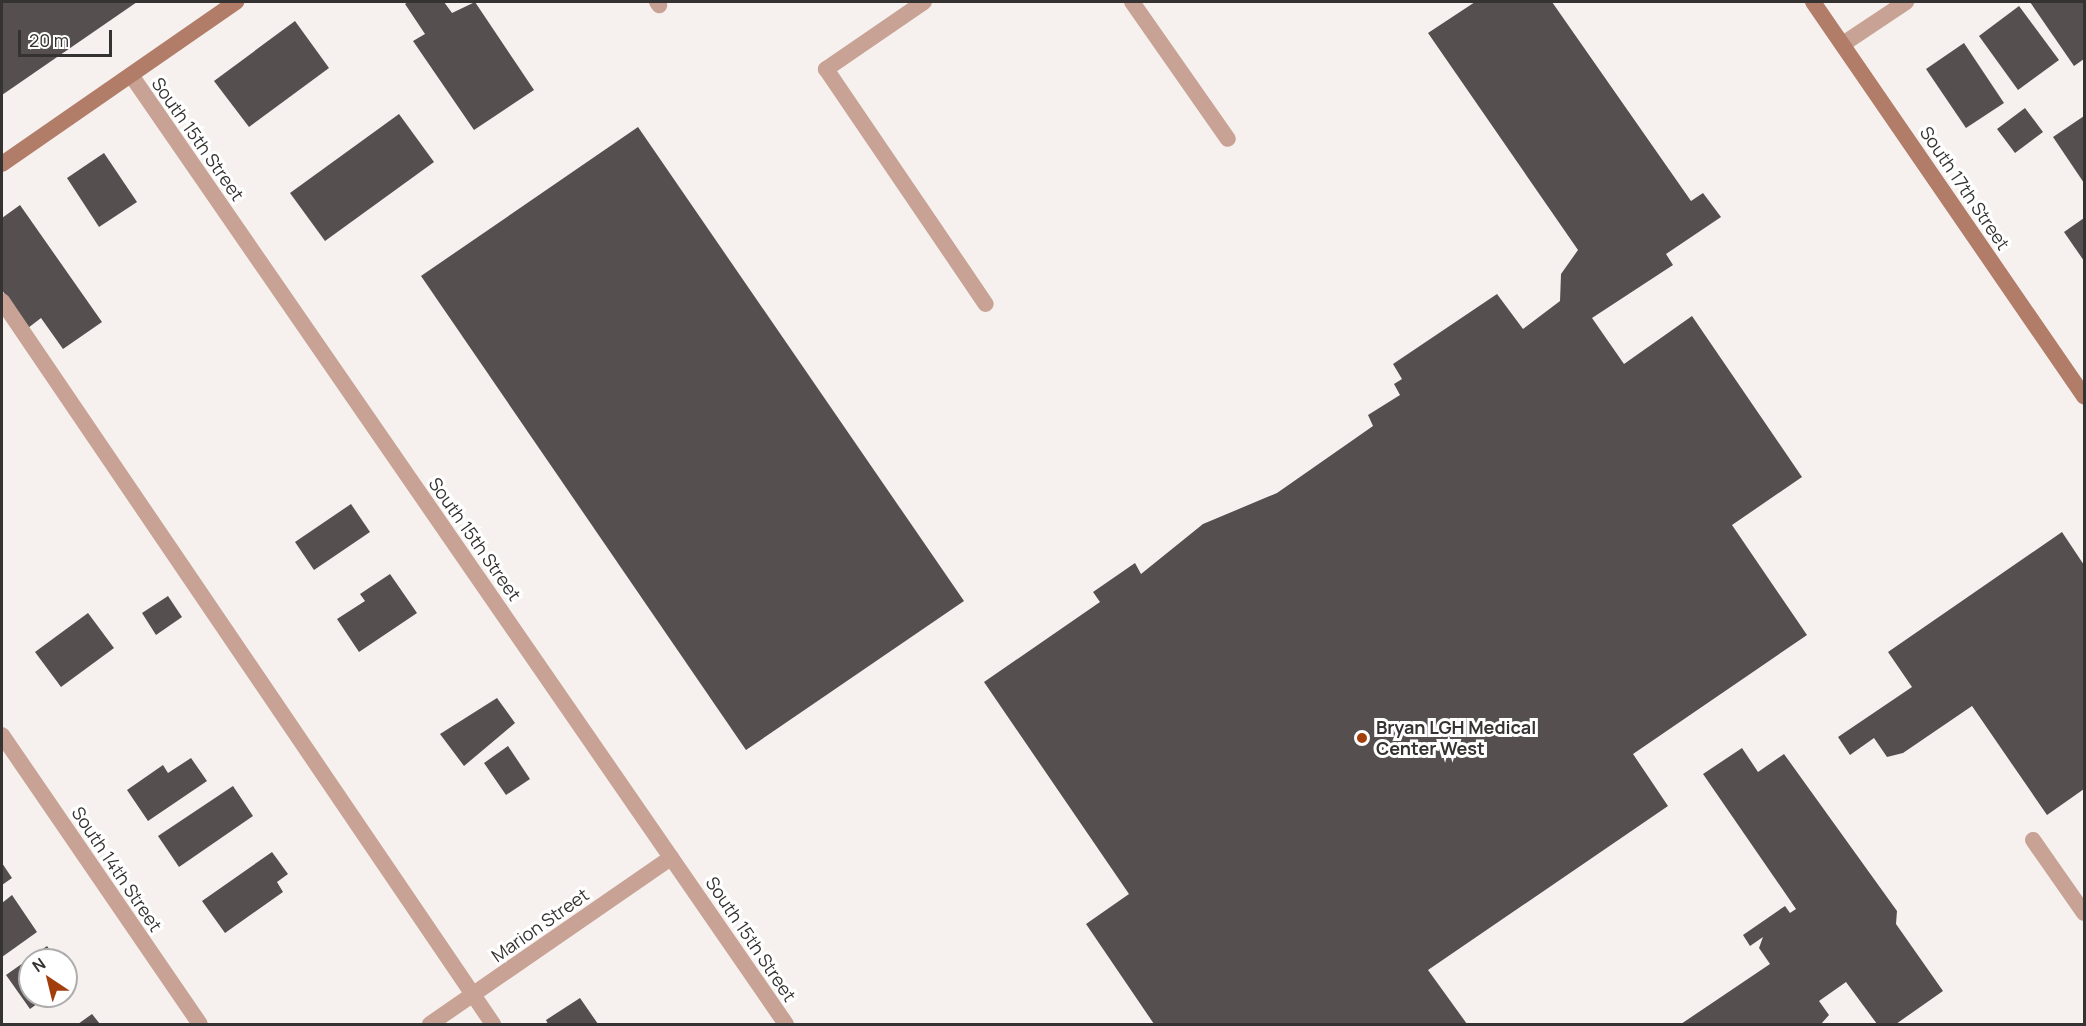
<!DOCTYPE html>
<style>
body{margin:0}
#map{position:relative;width:2086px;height:1026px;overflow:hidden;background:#f6f1ef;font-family:Manrope,sans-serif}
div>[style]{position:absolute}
.building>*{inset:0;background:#55504f}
.service>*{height:16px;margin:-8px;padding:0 8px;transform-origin:8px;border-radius:8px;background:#c8a395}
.minor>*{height:16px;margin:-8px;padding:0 8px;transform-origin:8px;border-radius:8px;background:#c8a395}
.secondary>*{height:16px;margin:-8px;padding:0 8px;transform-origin:8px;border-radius:8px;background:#b17c68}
.dots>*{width:16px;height:16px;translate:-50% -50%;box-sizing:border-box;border:3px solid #fff;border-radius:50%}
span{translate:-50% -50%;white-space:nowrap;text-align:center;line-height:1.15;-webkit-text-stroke:6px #fff;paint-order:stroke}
.street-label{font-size:18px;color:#353332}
.poi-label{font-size:18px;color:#353332;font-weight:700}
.left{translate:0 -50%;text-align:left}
.frame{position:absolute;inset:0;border:3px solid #353332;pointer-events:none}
.north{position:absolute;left:18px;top:948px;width:60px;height:60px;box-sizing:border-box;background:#fff;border:2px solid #aeadad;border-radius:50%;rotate:325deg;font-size:16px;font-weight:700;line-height:24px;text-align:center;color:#353332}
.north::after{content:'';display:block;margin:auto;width:21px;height:27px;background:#a23e0c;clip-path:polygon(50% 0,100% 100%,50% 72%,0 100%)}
.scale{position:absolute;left:18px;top:30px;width:94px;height:27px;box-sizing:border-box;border:3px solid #353332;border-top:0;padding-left:8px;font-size:18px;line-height:21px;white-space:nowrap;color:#353332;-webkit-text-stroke:4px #fff;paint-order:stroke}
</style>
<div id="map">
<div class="building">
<i style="clip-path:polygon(2px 2px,137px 2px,2px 95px)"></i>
<i style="clip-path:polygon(408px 2px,444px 2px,452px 13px,475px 2px,534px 90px,474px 130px,413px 41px,425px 34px,405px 4px)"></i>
<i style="clip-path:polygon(1475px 2px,1552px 2px,1691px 201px,1703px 193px,1721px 217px,1666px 254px,1673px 265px,1592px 318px,1624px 364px,1692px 316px,1802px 477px,1732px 525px,1807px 635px,1633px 754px,1668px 806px,1428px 970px,1467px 1024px,1154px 1024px,1086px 924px,1129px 894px,984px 682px,1100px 602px,1093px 592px,1135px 563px,1141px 574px,1203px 524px,1277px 493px,1373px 426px,1368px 415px,1400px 395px,1394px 384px,1402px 379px,1393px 364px,1497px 294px,1523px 329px,1560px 301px,1561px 274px,1578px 250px,1428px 33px)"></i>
<i style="clip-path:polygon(2030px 2px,2084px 2px,2084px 59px,2074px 66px)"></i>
<i style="clip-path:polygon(2019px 6px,2059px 60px,2018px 90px,1979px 36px)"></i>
<i style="clip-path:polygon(295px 21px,329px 68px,249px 127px,214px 81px)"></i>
<i style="clip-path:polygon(1964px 43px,2004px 103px,1966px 128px,1926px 69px)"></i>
<i style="clip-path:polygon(2025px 108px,2043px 132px,2015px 153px,1997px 129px)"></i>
<i style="clip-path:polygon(399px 114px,434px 162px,325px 241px,290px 193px)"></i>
<i style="clip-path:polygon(2084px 116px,2084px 183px,2053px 137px)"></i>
<i style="clip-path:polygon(638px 127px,964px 601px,746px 750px,421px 276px)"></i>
<i style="clip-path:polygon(104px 153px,137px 202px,99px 227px,67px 178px)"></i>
<i style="clip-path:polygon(20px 205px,102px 322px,63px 349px,41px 318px,28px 328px,2px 290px,2px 218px)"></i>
<i style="clip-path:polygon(2084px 218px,2084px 261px,2064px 232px)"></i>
<i style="clip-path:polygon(351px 504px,370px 532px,314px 570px,295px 542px)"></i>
<i style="clip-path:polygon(2062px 532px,2084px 565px,2084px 789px,2047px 815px,1972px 706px,1903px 753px,1887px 757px,1874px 738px,1850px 755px,1838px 737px,1912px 687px,1888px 652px)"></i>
<i style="clip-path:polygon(390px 574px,417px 613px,359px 652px,337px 619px,365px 601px,360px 594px)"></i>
<i style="clip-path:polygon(168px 596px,182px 617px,156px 635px,142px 613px)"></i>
<i style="clip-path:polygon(88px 613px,114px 648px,61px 687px,35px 652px)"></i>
<i style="clip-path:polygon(497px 698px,515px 723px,464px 766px,440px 734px)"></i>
<i style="clip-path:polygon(508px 746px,530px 779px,506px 795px,484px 763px)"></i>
<i style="clip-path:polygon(1742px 748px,1758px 772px,1784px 754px,1897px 911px,1896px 924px,1943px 991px,1896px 1024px,1877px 1024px,1846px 982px,1819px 1001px,1829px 1015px,1821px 1024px,1681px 1024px,1770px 964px,1759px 948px,1763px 937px,1750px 946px,1743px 935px,1785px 906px,1790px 913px,1796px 909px,1703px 774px)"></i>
<i style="clip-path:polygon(191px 758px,207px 781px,148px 821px,127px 790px,163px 765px,168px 773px)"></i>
<i style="clip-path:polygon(233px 786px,253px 816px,179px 867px,158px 836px)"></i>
<i style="clip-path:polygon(272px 852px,288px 874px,277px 882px,283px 892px,225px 933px,202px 901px)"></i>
<i style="clip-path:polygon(2px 863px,12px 878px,2px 885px)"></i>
<i style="clip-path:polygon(12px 895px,37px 932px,2px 957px,2px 903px)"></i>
<i style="clip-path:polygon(47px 946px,57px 960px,30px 960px,30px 996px,48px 996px,30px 1009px,6px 975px)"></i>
<i style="clip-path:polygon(580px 998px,598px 1024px,548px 1024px,546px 1020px)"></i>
<i style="clip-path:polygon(92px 1014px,100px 1024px,78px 1024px)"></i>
</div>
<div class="service">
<i style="left:924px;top:2px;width:119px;rotate:145.6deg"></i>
<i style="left:826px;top:69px;width:284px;rotate:55.8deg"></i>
<i style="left:1132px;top:2px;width:167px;rotate:55deg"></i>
<i style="left:2px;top:301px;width:874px;rotate:55.82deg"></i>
<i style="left:2033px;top:840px;width:89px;rotate:55.1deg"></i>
</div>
<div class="minor">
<i style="left:657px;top:2px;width:4px;rotate:56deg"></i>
<i style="left:1843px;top:44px;width:76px;rotate:-33.7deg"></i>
<i style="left:131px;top:75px;width:1153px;rotate:55.39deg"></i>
<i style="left:2px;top:735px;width:350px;rotate:55.6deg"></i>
<i style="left:430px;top:1024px;width:293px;rotate:-34.6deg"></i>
</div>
<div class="secondary">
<i style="left:1813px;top:2px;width:479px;rotate:55.5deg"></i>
<i style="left:2px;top:164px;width:285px;rotate:-34.7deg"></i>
</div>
<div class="dots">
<i style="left:1362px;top:738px;background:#a23e0c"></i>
</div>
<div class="street-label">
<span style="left:198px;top:139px;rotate:55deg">South 15th Street</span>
<span style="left:1965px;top:188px;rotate:56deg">South 17th Street</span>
<span style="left:475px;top:539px;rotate:55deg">South 15th Street</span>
<span style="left:117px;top:869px;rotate:56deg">South 14th Street</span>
<span style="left:540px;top:925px;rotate:-35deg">Marion Street</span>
<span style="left:751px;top:939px;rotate:56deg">South 15th Street</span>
</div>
<div class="poi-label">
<span class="left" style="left:1376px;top:738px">Bryan LGH Medical<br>Center West</span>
</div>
<div class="frame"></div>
<div class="north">N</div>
<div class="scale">20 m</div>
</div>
